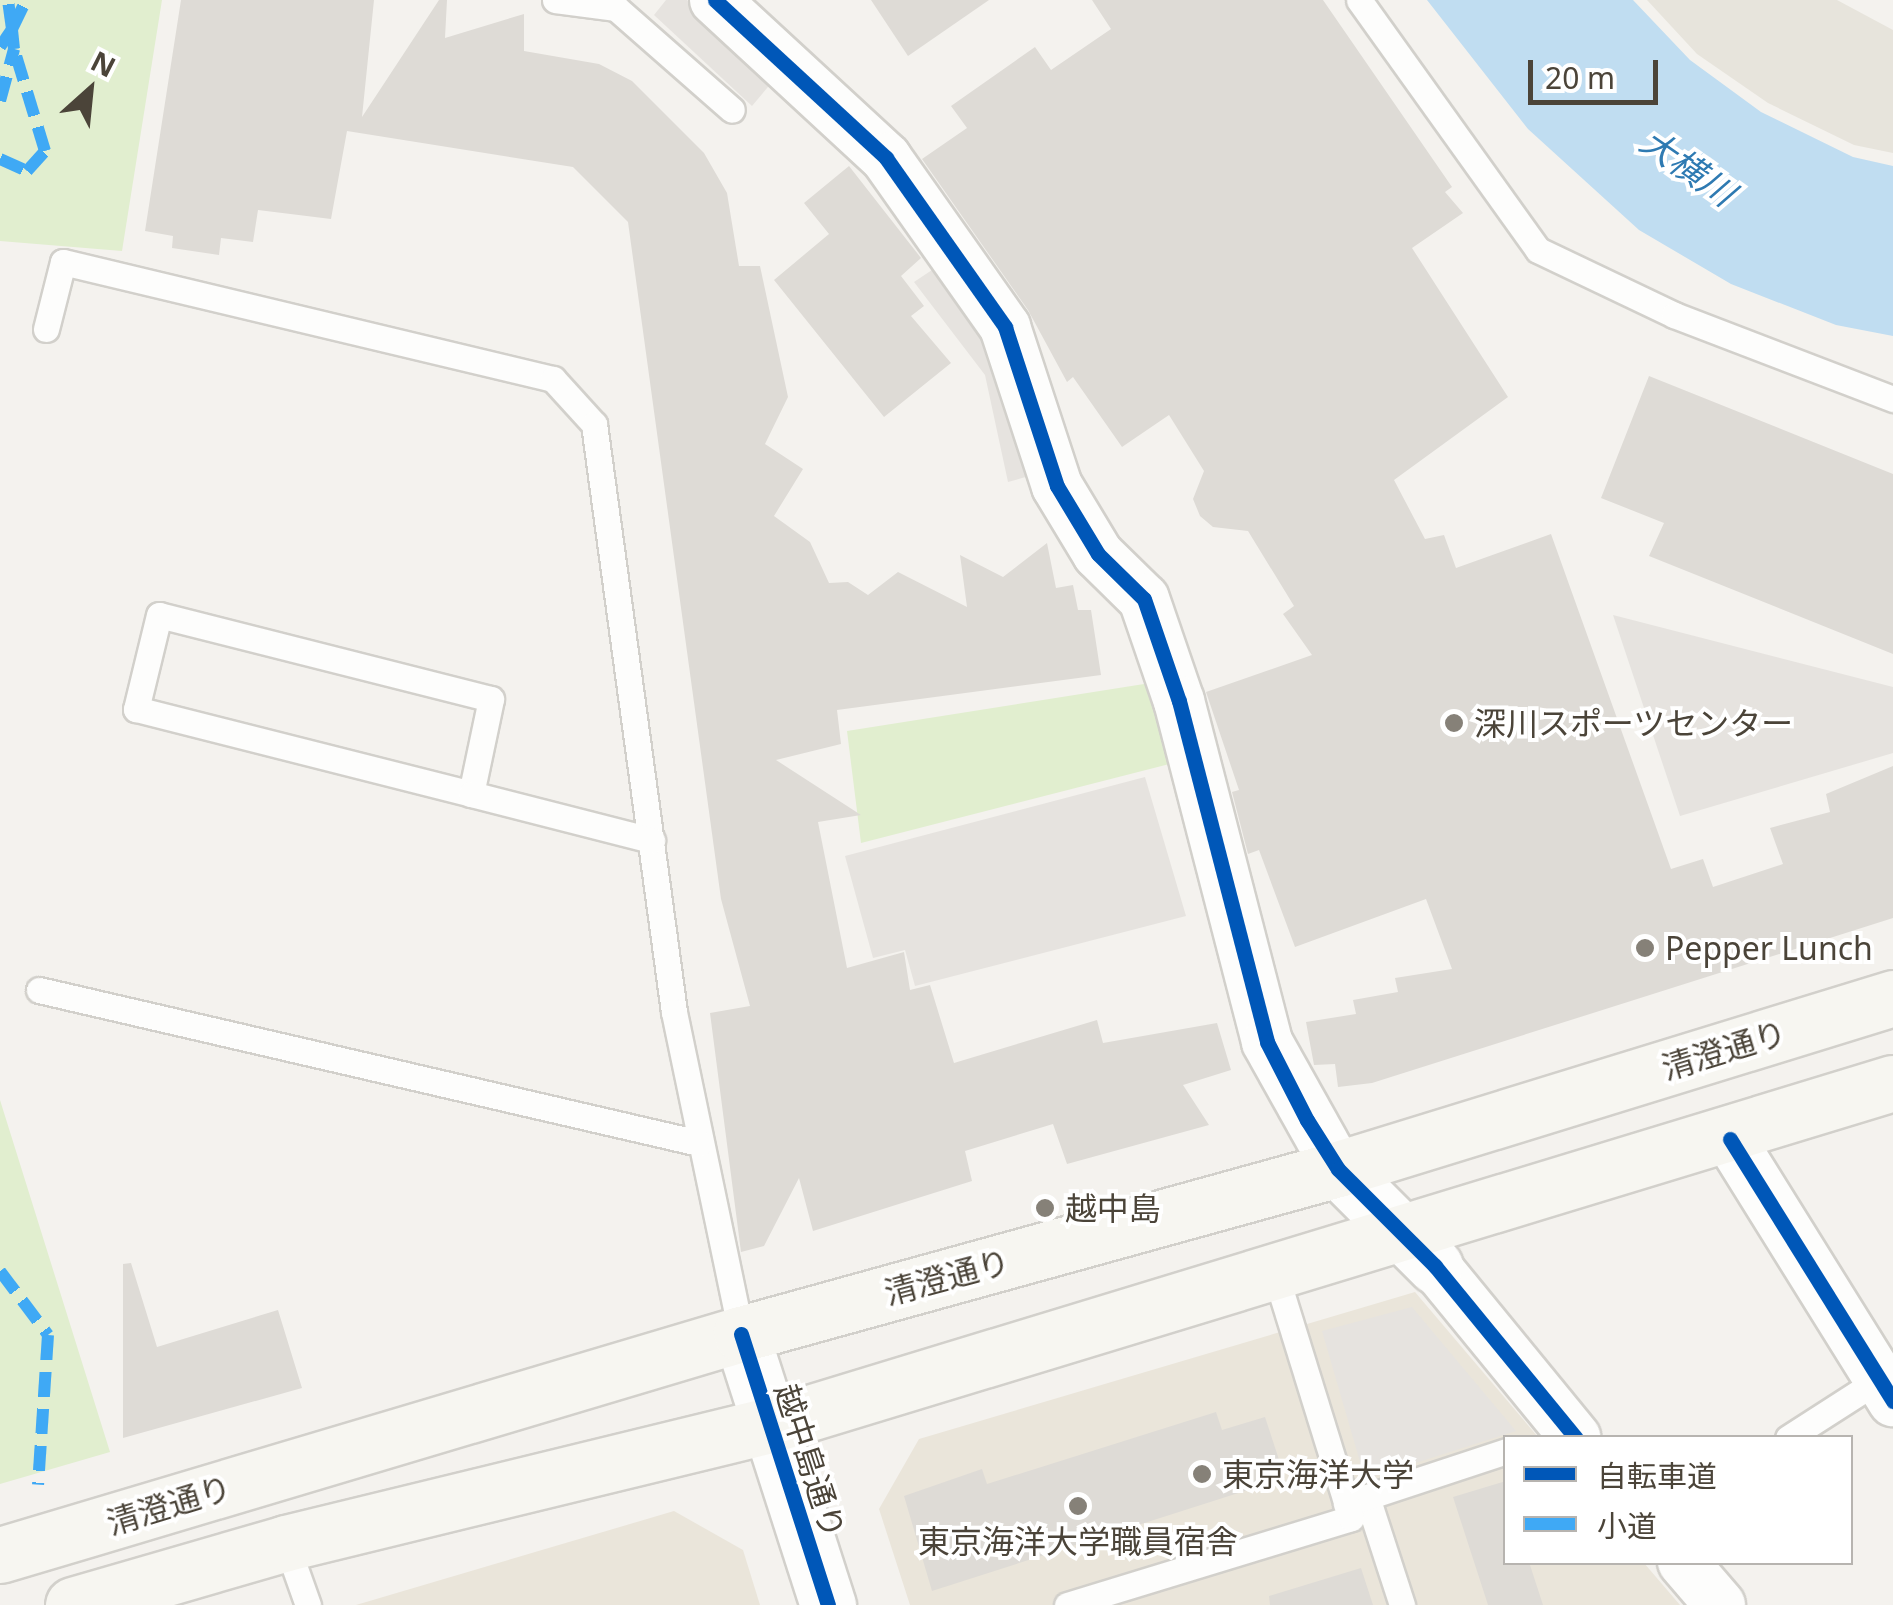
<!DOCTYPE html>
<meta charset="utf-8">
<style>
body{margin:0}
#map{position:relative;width:1893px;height:1605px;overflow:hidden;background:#f4f2ee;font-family:"Noto Sans","Noto Sans JP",sans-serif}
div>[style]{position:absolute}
.residential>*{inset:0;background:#e7e4dc}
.education>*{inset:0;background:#eae5da}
.green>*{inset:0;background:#e1eecf}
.parking>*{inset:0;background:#e6e3df}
.water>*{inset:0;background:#c0ddf1}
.building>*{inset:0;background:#dedbd6}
.roads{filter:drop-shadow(2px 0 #d2d0cb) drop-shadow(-2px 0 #d2d0cb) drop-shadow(0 2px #d2d0cb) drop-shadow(0 -2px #d2d0cb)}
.service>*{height:25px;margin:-12.5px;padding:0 12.5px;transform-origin:12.5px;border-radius:12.5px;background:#fdfdfc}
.minor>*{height:50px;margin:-25px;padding:0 25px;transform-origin:25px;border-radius:25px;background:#fdfdfc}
.tertiary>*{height:55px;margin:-27.5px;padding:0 27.5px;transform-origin:27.5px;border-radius:27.5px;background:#fdfdfc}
.secondary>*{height:55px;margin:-27.5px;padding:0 27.5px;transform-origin:27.5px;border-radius:27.5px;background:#f7f6f1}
.quiet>*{height:12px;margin-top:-6px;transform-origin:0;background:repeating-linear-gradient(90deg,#3fa9f5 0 25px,transparent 0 37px)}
.cycleway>*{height:15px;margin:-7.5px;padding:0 7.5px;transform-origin:7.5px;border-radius:7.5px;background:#0057b8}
.dots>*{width:28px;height:28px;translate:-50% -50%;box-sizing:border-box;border:5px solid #fff;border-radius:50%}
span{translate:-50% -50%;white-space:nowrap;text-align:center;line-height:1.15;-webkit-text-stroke:8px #fff;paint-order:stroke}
.poi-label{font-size:32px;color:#4b4439}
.left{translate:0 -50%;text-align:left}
.street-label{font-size:32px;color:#4b4439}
.water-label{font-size:35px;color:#2e7ab2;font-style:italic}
.legend{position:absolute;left:1503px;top:1435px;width:350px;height:130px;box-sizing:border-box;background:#fff;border:2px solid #b7b4b0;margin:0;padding:12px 18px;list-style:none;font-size:30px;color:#4b4439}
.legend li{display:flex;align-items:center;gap:20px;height:50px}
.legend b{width:50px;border:2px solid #b7b4b0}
.north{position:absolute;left:40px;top:40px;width:100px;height:100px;-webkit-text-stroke:8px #fff;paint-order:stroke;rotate:27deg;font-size:28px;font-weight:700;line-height:40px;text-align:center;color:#4b4439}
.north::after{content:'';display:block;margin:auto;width:35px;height:45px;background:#4b4439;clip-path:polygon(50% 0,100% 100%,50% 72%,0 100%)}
.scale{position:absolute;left:1528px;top:60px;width:130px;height:45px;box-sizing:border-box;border:5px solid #4b4439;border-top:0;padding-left:12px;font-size:30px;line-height:35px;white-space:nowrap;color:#4b4439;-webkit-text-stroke:8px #fff;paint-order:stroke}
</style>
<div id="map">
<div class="residential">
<i style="clip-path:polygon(1647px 0,1837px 0,1893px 30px,1893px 153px,1854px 145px,1768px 103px,1697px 54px)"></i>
</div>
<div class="education">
<i style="clip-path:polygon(1415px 1292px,1538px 1437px,1506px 1438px,1506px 1562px,1644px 1563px,1680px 1605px,910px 1605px,879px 1509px,919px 1439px)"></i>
<i style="clip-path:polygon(674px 1511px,743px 1550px,760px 1605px,356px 1605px)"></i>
</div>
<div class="green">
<i style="clip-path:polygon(0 0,162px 0,122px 251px,0 241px)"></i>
<i style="clip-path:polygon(1163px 681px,1185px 760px,861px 843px,847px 731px)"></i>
<i style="clip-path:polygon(0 1100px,110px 1452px,0 1484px)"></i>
</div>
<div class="parking">
<i style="clip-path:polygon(666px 0,687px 0,773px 81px,752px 106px,654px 15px)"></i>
<i style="clip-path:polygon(935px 268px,1005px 361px,1036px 474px,1008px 482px,985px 375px,914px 282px)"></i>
<i style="clip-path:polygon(1613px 615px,1893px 687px,1893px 753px,1680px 816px)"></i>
<i style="clip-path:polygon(1145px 777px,1186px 916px,915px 986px,905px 950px,873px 958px,845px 856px)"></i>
<i style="clip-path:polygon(1412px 1307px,1516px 1431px,1365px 1479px,1322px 1331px)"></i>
</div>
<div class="water">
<i style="clip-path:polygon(1427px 0,1633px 0,1690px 60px,1761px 112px,1853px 157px,1893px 166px,1893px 336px,1836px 325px,1731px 284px,1639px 230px,1528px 129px)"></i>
</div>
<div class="building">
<i style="clip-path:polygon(181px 0,374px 0,362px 117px,439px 0,447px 0,445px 38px,524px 14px,524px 51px,599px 64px,632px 81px,704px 153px,727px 193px,739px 266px,760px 266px,788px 397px,765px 444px,803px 469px,774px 516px,810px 542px,829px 583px,848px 582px,868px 595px,898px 572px,967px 607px,960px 555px,1003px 577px,1047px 543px,1056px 588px,1073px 585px,1078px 610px,1091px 610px,1101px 675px,837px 710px,841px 744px,776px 760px,861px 815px,818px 822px,847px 968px,904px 952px,910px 990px,930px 985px,954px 1063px,1097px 1020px,1103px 1043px,1217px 1023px,1231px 1070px,1183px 1085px,1209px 1125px,1067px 1164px,1053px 1124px,965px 1151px,972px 1181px,813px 1231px,799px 1178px,764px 1246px,741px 1252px,710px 1013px,750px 1006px,721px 899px,628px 222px,573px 167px,347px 131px,331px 219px,258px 210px,253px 242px,221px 238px,219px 255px,172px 248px,173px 236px,145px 231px)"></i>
<i style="clip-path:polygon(871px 0,989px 0,908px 56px)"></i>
<i style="clip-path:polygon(1092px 0,1323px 0,1452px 187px,1445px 192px,1463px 213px,1412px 248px,1508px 397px,1394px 480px,1425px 539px,1444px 535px,1456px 568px,1551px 534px,1671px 869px,1703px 859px,1713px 887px,1783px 864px,1770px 828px,1830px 812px,1826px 794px,1893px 766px,1893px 918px,1372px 1083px,1338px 1087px,1335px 1064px,1314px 1065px,1306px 1022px,1356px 1014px,1353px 1000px,1398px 992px,1395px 978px,1452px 969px,1426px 899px,1295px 947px,1259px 850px,1248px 854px,1232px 792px,1239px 790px,1206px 692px,1312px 655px,1283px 614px,1294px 606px,1248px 531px,1213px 527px,1200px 516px,1193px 499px,1204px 471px,1169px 415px,1122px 447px,1073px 377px,1067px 382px,1028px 310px,922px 159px,967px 128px,951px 106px,1035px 47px,1051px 70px,1111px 29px)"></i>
<i style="clip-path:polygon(849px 166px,921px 258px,901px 276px,924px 306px,911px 316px,951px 363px,884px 417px,774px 280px,829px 234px,804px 203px)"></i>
<i style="clip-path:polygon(1649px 376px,1893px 474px,1893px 654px,1649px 556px,1664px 523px,1601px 498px)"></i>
<i style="clip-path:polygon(131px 1263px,157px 1347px,278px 1310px,302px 1388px,123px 1438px,123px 1264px)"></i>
<i style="clip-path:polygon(1216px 1412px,1222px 1430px,1265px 1417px,1285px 1478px,932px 1591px,904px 1496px,982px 1469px,987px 1484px)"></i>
<i style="clip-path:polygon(1506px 1481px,1506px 1562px,1529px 1562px,1543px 1605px,1488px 1605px,1453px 1497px)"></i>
<i style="clip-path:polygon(1361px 1568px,1373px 1605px,1270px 1605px,1269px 1596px)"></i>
</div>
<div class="roads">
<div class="service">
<i style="left:555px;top:0;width:62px;rotate:7.5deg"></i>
<i style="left:616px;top:8px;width:154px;rotate:41.3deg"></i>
<i style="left:1359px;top:0;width:307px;rotate:54.4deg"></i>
<i style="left:1538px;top:250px;width:151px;rotate:25.5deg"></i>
<i style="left:1674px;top:315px;width:235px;rotate:21deg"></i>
<i style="left:46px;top:329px;width:69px;rotate:-75.8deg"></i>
<i style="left:63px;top:262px;width:504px;rotate:13.43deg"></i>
<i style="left:553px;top:379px;width:61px;rotate:47.7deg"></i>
<i style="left:594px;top:424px;width:593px;rotate:82.25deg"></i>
<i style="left:674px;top:1012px;width:329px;rotate:78.2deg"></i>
<i style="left:471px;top:794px;width:97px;rotate:-78.1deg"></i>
<i style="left:491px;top:699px;width:342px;rotate:-165.8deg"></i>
<i style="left:159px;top:615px;width:97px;rotate:103.7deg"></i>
<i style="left:136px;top:709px;width:346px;rotate:14.2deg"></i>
<i style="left:471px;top:794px;width:187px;rotate:14.3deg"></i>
<i style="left:39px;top:990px;width:678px;rotate:13.05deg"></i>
<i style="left:1788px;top:1438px;width:109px;rotate:-32.7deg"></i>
<i style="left:1367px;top:1497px;width:114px;rotate:72deg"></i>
<i style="left:1346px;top:1504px;width:169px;rotate:-18.3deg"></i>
<i style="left:286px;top:1543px;width:66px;rotate:70.5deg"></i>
<i style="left:1067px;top:1605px;width:297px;rotate:-17deg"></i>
<i style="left:1351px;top:1518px;width:257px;rotate:-107.2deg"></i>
</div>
<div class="minor">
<i style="left:715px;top:0;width:233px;rotate:42.7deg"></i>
<i style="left:886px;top:158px;width:207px;rotate:54.8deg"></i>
<i style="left:1005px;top:327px;width:167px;rotate:71.9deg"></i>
<i style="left:1057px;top:486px;width:79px;rotate:58.9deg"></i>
<i style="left:1098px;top:554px;width:64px;rotate:44.4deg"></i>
<i style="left:1144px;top:599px;width:108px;rotate:71.1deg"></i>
<i style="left:1179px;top:701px;width:352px;rotate:75.5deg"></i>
<i style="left:1267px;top:1042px;width:145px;rotate:60.8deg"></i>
<i style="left:1730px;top:1139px;width:309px;rotate:58.1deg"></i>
<i style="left:1435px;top:1266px;width:222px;rotate:50.7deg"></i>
<i style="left:1683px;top:1562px;width:57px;rotate:49.3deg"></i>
</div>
<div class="tertiary">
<i style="left:1338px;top:1169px;width:137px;rotate:45deg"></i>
<i style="left:741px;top:1334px;width:285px;rotate:72.2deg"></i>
</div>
<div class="secondary">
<i style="left:0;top:1555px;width:773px;rotate:-16.61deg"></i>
<i style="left:741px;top:1334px;width:619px;rotate:-15.45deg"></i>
<i style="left:1338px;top:1169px;width:581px;rotate:-17.12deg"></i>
<i style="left:73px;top:1605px;width:222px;rotate:-16.2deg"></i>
<i style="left:286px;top:1543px;width:498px;rotate:-13.7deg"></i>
<i style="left:770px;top:1425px;width:1174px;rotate:-16.94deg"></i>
</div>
</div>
<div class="quiet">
<i style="left:0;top:47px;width:22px;rotate:-56deg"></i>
<i style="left:12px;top:29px;width:29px;rotate:-98deg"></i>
<i style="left:0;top:101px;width:54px;rotate:-74.9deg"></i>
<i style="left:0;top:159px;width:30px;rotate:24deg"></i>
<i style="left:27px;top:171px;width:27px;rotate:-48deg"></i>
<i style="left:45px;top:151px;width:107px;rotate:-106.9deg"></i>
<i style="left:14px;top:49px;width:20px;rotate:-96deg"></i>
<i style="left:12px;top:29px;width:32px;rotate:-64deg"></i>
<i style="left:0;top:1271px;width:80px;rotate:53.1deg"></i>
<i style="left:48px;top:1335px;width:150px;rotate:93.8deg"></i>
</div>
<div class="cycleway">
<i style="left:715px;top:0;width:233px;rotate:42.7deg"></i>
<i style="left:886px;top:158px;width:207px;rotate:54.8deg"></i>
<i style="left:1005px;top:327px;width:167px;rotate:71.9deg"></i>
<i style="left:1057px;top:486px;width:79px;rotate:58.9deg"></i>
<i style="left:1098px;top:554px;width:64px;rotate:44.4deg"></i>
<i style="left:1144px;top:599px;width:108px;rotate:71.1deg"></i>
<i style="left:1179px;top:701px;width:352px;rotate:75.5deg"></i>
<i style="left:1267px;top:1042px;width:88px;rotate:62.9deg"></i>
<i style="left:1307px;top:1120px;width:58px;rotate:57.7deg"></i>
<i style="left:1338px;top:1169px;width:137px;rotate:45deg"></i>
<i style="left:1435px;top:1266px;width:222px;rotate:50.7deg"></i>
<i style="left:1730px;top:1139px;width:309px;rotate:58.1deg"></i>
<i style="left:741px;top:1334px;width:285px;rotate:72.2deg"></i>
</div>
<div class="dots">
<i style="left:1454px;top:723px;background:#868178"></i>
<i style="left:1645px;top:948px;background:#868178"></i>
<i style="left:1045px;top:1208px;background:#868178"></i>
<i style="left:1202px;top:1474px;background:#868178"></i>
<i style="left:1078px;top:1506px;background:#868178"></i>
</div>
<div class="poi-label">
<span class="left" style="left:1474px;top:723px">深川スポーツセンター</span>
<span class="left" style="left:1665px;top:948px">Pepper Lunch</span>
<span class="left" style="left:1065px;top:1208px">越中島</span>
<span class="left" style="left:1222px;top:1474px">東京海洋大学</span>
<span style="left:1078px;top:1541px">東京海洋大学職員宿舎</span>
</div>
<div class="street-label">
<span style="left:1724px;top:1050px;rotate:-17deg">清澄通り</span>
<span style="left:947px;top:1277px;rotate:-15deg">清澄通り</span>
<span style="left:810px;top:1461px;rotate:72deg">越中島通り</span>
<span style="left:169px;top:1505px;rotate:-17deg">清澄通り</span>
</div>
<div class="water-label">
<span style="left:1688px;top:167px;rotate:35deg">大横川</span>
</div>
<ul class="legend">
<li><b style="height:12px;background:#0057b8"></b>自転車道</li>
<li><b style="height:12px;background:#3fa9f5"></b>小道</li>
</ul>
<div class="north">N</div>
<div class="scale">20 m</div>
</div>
